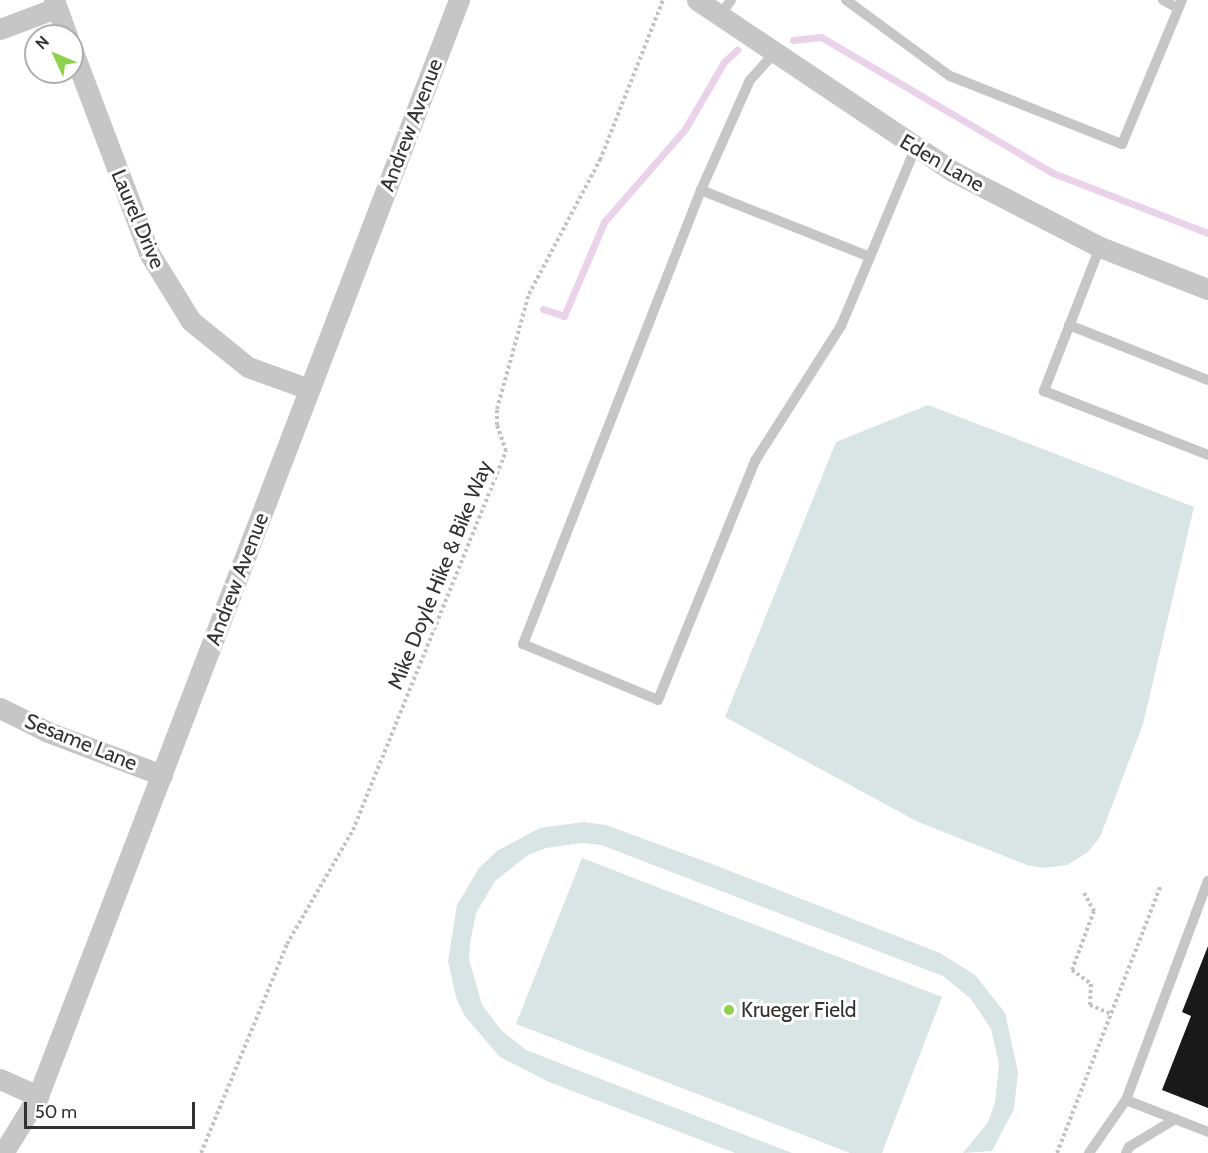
<!DOCTYPE html>
<style>
body{margin:0}
#map{position:relative;width:1208px;height:1153px;overflow:hidden;background:#fff;font-family:Cabin,sans-serif}
div>[style]{position:absolute}
.green>*{inset:0;background:#d9e4e5}
.stream>*{height:7px;margin:-3.5px;padding:0 3.5px;transform-origin:3.5px;border-radius:3.5px;background:#e9d2ea}
.building>*{inset:0;background:#191919}
.path>*{height:4px;margin-top:-2px;transform-origin:0;background:repeating-linear-gradient(90deg,#c2c2c2 0 3px,transparent 0 6px)}
.service>*{height:10px;margin:-5px;padding:0 5px;transform-origin:5px;border-radius:5px;background:#c6c6c6}
.minor>*{height:21px;margin:-10.5px;padding:0 10.5px;transform-origin:10.5px;border-radius:10.5px;background:#c6c6c6}
.dots>*{width:16px;height:16px;translate:-50% -50%;box-sizing:border-box;border:3px solid #fff;border-radius:50%}
span{translate:-50% -50%;white-space:nowrap;text-align:center;line-height:1.15;-webkit-text-stroke:6px #fff;paint-order:stroke}
.street-label{font-size:21px;color:#323232}
.poi-label{font-size:21px;color:#323232}
.left{translate:0 -50%;text-align:left}
.north{position:absolute;left:24px;top:24px;width:60px;height:60px;box-sizing:border-box;background:#fff;border:2px solid #adadad;border-radius:50%;rotate:314deg;font-size:16px;font-weight:700;line-height:24px;text-align:center;color:#323232}
.north::after{content:'';display:block;margin:auto;width:21px;height:27px;background:#8ed14d;clip-path:polygon(50% 0,100% 100%,50% 72%,0 100%)}
.scale{position:absolute;left:24px;top:1102px;width:171px;height:27px;box-sizing:border-box;border:3px solid #323232;border-top:0;padding-left:8px;font-size:18px;line-height:21px;white-space:nowrap;color:#323232;-webkit-text-stroke:4px #fff;paint-order:stroke}
</style>
<div id="map">
<div class="green">
<i style="clip-path:polygon(928px 405px,1194px 507px,1143px 724px,1100px 837px,1088px 852px,1067px 865px,1044px 868px,1027px 865px,916px 821px,725px 717px,836px 442px)"></i>
<i style="clip-path:polygon(583px 822px,606px 825px,712px 864px,940px 953px,975px 975px,1005px 1013px,1018px 1072px,1014px 1109px,992px 1151px,963px 1153px,988px 1122px,995px 1103px,999px 1064px,991px 1029px,971px 999px,943px 976px,601px 845px,582px 843px,546px 848px,528px 855px,495px 881px,476px 913px,470px 943px,469px 959px,482px 1005px,501px 1030px,526px 1050px,792px 1153px,735px 1153px,549px 1082px,500px 1057px,464px 1015px,456px 997px,448px 961px,457px 905px,479px 868px,497px 851px,540px 828px)"></i>
<i style="clip-path:polygon(582px 858px,942px 997px,882px 1153px,850px 1153px,516px 1024px)"></i>
</div>
<div class="stream">
<i style="left:793px;top:40px;width:28px;rotate:-6deg"></i>
<i style="left:821px;top:37px;width:269px;rotate:30.4deg"></i>
<i style="left:1053px;top:173px;width:166px;rotate:21.2deg"></i>
<i style="left:543px;top:309px;width:22px;rotate:18deg"></i>
<i style="left:564px;top:316px;width:102px;rotate:-66.9deg"></i>
<i style="left:604px;top:222px;width:123px;rotate:-48.9deg"></i>
<i style="left:685px;top:129px;width:78px;rotate:-59.8deg"></i>
<i style="left:724px;top:62px;width:18px;rotate:-43deg"></i>
</div>
<div class="building">
<i style="clip-path:polygon(1208px 946px,1208px 1108px,1162px 1090px,1191px 1016px,1182px 1012px)"></i>
</div>
<div class="path">
<i style="left:1084px;top:893px;width:21px;rotate:61deg"></i>
<i style="left:1094px;top:911px;width:63px;rotate:110.4deg"></i>
<i style="left:1072px;top:970px;width:24px;rotate:36deg"></i>
<i style="left:1091px;top:984px;width:21px;rotate:93deg"></i>
<i style="left:1090px;top:1005px;width:23px;rotate:23deg"></i>
<i style="left:201px;top:1153px;width:226px;rotate:-67.6deg"></i>
<i style="left:287px;top:944px;width:132px;rotate:-59.9deg"></i>
<i style="left:353px;top:830px;width:409px;rotate:-68deg"></i>
<i style="left:506px;top:451px;width:28px;rotate:-109deg"></i>
<i style="left:497px;top:425px;width:16px;rotate:-90deg"></i>
<i style="left:497px;top:409px;width:119px;rotate:-74.5deg"></i>
<i style="left:529px;top:294px;width:152px;rotate:-62.1deg"></i>
<i style="left:600px;top:160px;width:172px;rotate:-68.5deg"></i>
<i style="left:1057px;top:1153px;width:287px;rotate:-68.8deg"></i>
</div>
<div class="service">
<i style="left:846px;top:0;width:129px;rotate:36.2deg"></i>
<i style="left:950px;top:76px;width:185px;rotate:21.6deg"></i>
<i style="left:1122px;top:144px;width:156px;rotate:-67.4deg"></i>
<i style="left:1163px;top:0;width:17px;rotate:28deg"></i>
<i style="left:721px;top:14px;width:17px;rotate:-54deg"></i>
<i style="left:701px;top:190px;width:120px;rotate:-66deg"></i>
<i style="left:750px;top:80px;width:38px;rotate:-48deg"></i>
<i style="left:1100px;top:247px;width:155px;rotate:111.3deg"></i>
<i style="left:1044px;top:391px;width:176px;rotate:21.3deg"></i>
<i style="left:870px;top:257px;width:182px;rotate:-158.4deg"></i>
<i style="left:701px;top:190px;width:488px;rotate:111.4deg"></i>
<i style="left:523px;top:644px;width:146px;rotate:22.5deg"></i>
<i style="left:658px;top:700px;width:258px;rotate:-67.9deg"></i>
<i style="left:755px;top:461px;width:160px;rotate:-57.5deg"></i>
<i style="left:841px;top:326px;width:75px;rotate:-67.2deg"></i>
<i style="left:870px;top:257px;width:117px;rotate:-67.4deg"></i>
<i style="left:1069px;top:325px;width:149px;rotate:21.6deg"></i>
<i style="left:1126px;top:1100px;width:88px;rotate:21.3deg"></i>
<i style="left:1089px;top:1153px;width:65px;rotate:-55.1deg"></i>
<i style="left:1126px;top:1100px;width:234px;rotate:-69.5deg"></i>
<i style="left:1126px;top:1153px;width:7px;rotate:-63deg"></i>
<i style="left:1129px;top:1147px;width:54px;rotate:-31.3deg"></i>
</div>
<div class="minor">
<i style="left:54px;top:0;width:38px;rotate:70deg"></i>
<i style="left:697px;top:0;width:307px;rotate:33.8deg"></i>
<i style="left:952px;top:171px;width:166px;rotate:27.2deg"></i>
<i style="left:1100px;top:247px;width:116px;rotate:21.3deg"></i>
<i style="left:0;top:29px;width:60px;rotate:-20.6deg"></i>
<i style="left:72px;top:49px;width:218px;rotate:69.3deg"></i>
<i style="left:149px;top:253px;width:80px;rotate:58.3deg"></i>
<i style="left:191px;top:321px;width:73px;rotate:38.9deg"></i>
<i style="left:248px;top:367px;width:65px;rotate:19.8deg"></i>
<i style="left:0;top:708px;width:54px;rotate:26.6deg"></i>
<i style="left:48px;top:732px;width:122px;rotate:20.7deg"></i>
<i style="left:0;top:1079px;width:42px;rotate:24.1deg"></i>
<i style="left:3px;top:1153px;width:67px;rotate:-58.4deg"></i>
<i style="left:38px;top:1096px;width:1174px;rotate:-68.99deg"></i>
</div>
<div class="dots">
<i style="left:729px;top:1010px;background:#8ed14d"></i>
</div>
<div class="street-label">
<span style="left:411px;top:125px;rotate:-69deg">Andrew Avenue</span>
<span style="left:942px;top:163px;rotate:30deg">Eden Lane</span>
<span style="left:138px;top:219px;rotate:67deg">Laurel Drive</span>
<span style="left:440px;top:575px;rotate:-68deg">Mike Doyle Hike &amp; Bike Way</span>
<span style="left:237px;top:579px;rotate:-69deg">Andrew Avenue</span>
<span style="left:81px;top:742px;rotate:22deg">Sesame Lane</span>
</div>
<div class="poi-label">
<span class="left" style="left:741px;top:1010px">Krueger Field</span>
</div>
<div class="north">N</div>
<div class="scale">50 m</div>
</div>
